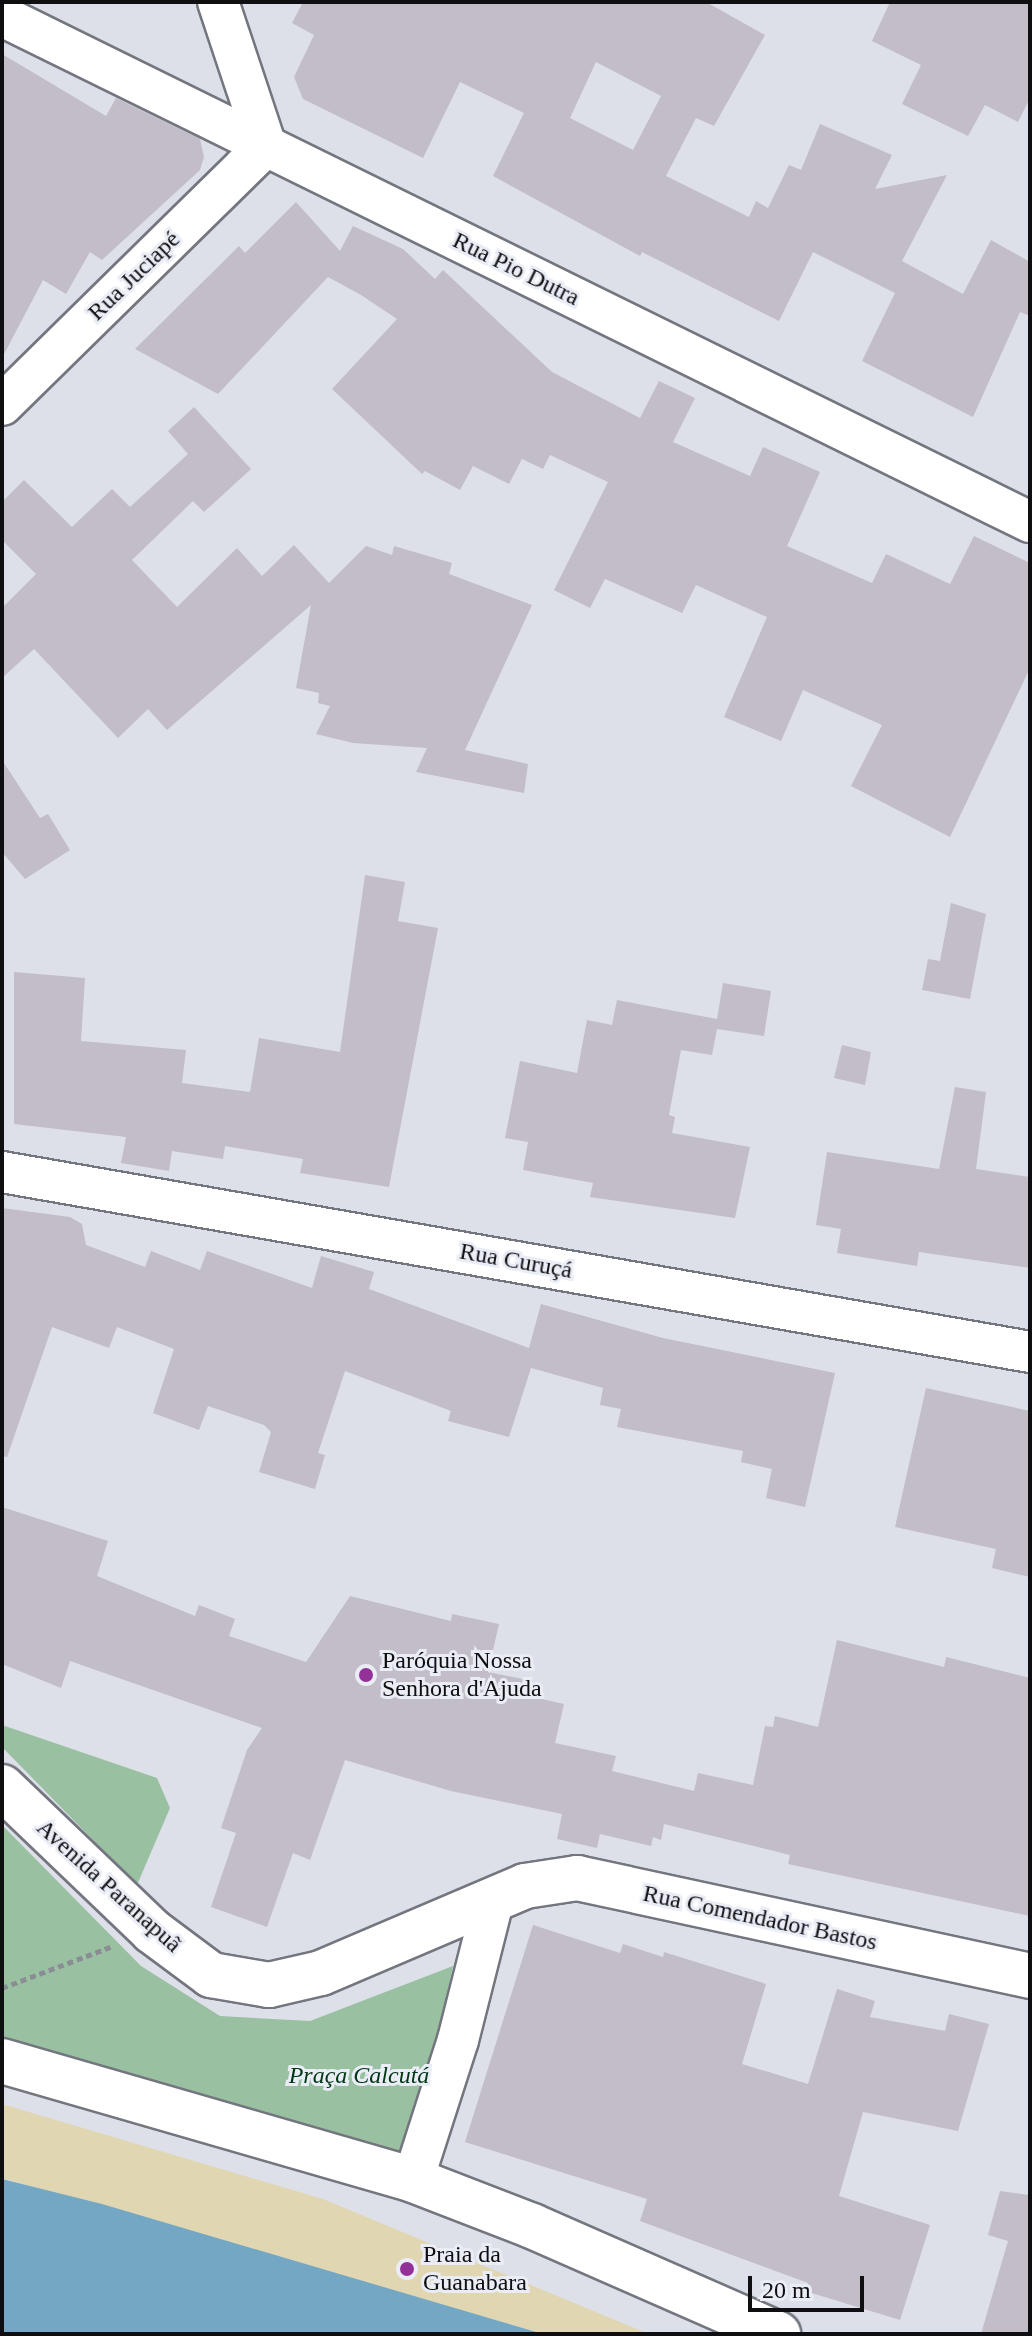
<!DOCTYPE html>
<meta charset="utf-8">
<style>
body{margin:0}
#map{position:relative;width:1032px;height:2336px;overflow:hidden;background:#dde0e9;font-family:Georgia,serif}
div>[style]{position:absolute}
.green>*{inset:0;background:#99c0a0}
.sand>*{inset:0;background:#e0d7b2}
.water>*{inset:0;background:#73a7c4}
.building>*{inset:0;background:#c2bdc6}
.path>*{height:5px;margin-top:-2.5px;transform-origin:0;background:repeating-linear-gradient(90deg,#8b8d94 0 6px,transparent 0 10px)}
.roads{filter:drop-shadow(2px 0 #74767f) drop-shadow(-2px 0 #74767f) drop-shadow(0 2px #74767f) drop-shadow(0 -2px #74767f)}
.street>*{height:40px;margin:-20px;padding:0 20px;transform-origin:20px;border-radius:20px;background:#fff}
.secondary>*{height:44px;margin:-22px;padding:0 22px;transform-origin:22px;border-radius:22px;background:#fff}
.dots>*{width:22px;height:22px;translate:-50% -50%;box-sizing:border-box;border:4px solid #eaedf6;border-radius:50%}
span{translate:-50% -50%;white-space:nowrap;text-align:center;line-height:1.15;-webkit-text-stroke:6px #eaedf6;paint-order:stroke}
.street-label{font-size:24px;color:#0f0f12}
.poi-label{font-size:24px;color:#0f0f12}
.left{translate:0 -50%;text-align:left}
.park-label{font-size:24px;color:#023715;font-style:italic}
.frame{position:absolute;inset:0;border:4px solid #0f0f12;pointer-events:none}
.scale{position:absolute;left:748px;top:2276px;width:116px;height:36px;box-sizing:border-box;border:4px solid #0f0f12;border-top:0;padding-left:10px;font-size:24px;line-height:28px;white-space:nowrap;color:#0f0f12;-webkit-text-stroke:6px #eaedf6;paint-order:stroke}
</style>
<div id="map">
<div class="green">
<i style="clip-path:polygon(2px 1725px,157px 1778px,170px 1808px,137px 1885px,3px 1748px)"></i>
<i style="clip-path:polygon(2px 1825px,141px 1966px,220px 2016px,310px 2021px,453px 1966px,412px 2164px,2px 2042px)"></i>
</div>
<div class="sand">
<i style="clip-path:polygon(2px 2104px,323px 2199px,649px 2334px,543px 2334px,2px 2178px)"></i>
</div>
<div class="water">
<i style="clip-path:polygon(2px 2179px,102px 2204px,543px 2334px,2px 2334px)"></i>
</div>
<div class="building">
<i style="clip-path:polygon(evenodd,303px 2px,706px 2px,765px 35px,714px 126px,696px 118px,666px 176px,749px 217px,756px 201px,768px 208px,789px 165px,801px 170px,820px 124px,892px 155px,875px 189px,947px 175px,902px 261px,963px 294px,991px 240px,1030px 262px,1030px 316px,1020px 312px,973px 417px,862px 361px,895px 293px,813px 252px,779px 321px,642px 252px,640px 256px,493px 176px,524px 113px,460px 82px,423px 158px,303px 99px,294px 77px,314px 35px,292px 23px,303px 2px,596px 62px,661px 96px,633px 150px,570px 118px,596px 62px)"></i>
<i style="clip-path:polygon(890px 2px,1030px 2px,1030px 98px,1018px 122px,985px 105px,968px 136px,902px 104px,921px 65px,872px 41px)"></i>
<i style="clip-path:polygon(2px 54px,106px 116px,116px 98px,200px 139px,204px 157px,200px 170px,102px 260px,90px 252px,66px 294px,43px 280px,2px 358px)"></i>
<i style="clip-path:polygon(296px 202px,340px 251px,353px 226px,403px 249px,435px 279px,443px 270px,552px 372px,640px 418px,659px 381px,695px 398px,673px 442px,750px 476px,763px 447px,820px 472px,787px 546px,872px 583px,886px 554px,950px 584px,974px 536px,1030px 563px,1030px 668px,950px 837px,851px 786px,882px 725px,803px 690px,781px 741px,724px 717px,767px 617px,696px 585px,682px 613px,605px 579px,590px 608px,554px 590px,608px 482px,550px 455px,543px 469px,522px 459px,509px 484px,473px 466px,460px 490px,425px 471px,422px 474px,332px 389px,397px 319px,361px 295px,328px 277px,218px 394px,135px 349px,239px 246px,245px 253px)"></i>
<i style="clip-path:polygon(194px 407px,251px 469px,204px 512px,193px 501px,132px 560px,177px 607px,237px 548px,262px 576px,294px 545px,329px 583px,366px 546px,392px 555px,394px 546px,452px 563px,449px 574px,532px 605px,465px 750px,528px 764px,524px 793px,416px 772px,427px 748px,353px 743px,316px 734px,330px 706px,318px 703px,319px 693px,296px 688px,311px 605px,167px 730px,148px 709px,118px 738px,34px 649px,2px 678px,2px 608px,36px 574px,2px 540px,2px 502px,24px 480px,72px 527px,112px 489px,130px 507px,188px 454px,168px 431px)"></i>
<i style="clip-path:polygon(2px 760px,40px 818px,48px 814px,70px 850px,25px 879px,2px 852px)"></i>
<i style="clip-path:polygon(365px 875px,405px 882px,398px 921px,438px 928px,389px 1187px,300px 1173px,303px 1159px,225px 1146px,223px 1159px,172px 1151px,169px 1171px,121px 1163px,126px 1137px,14px 1124px,14px 972px,85px 978px,81px 1041px,186px 1050px,182px 1083px,250px 1092px,259px 1038px,340px 1052px)"></i>
<i style="clip-path:polygon(951px 903px,986px 914px,970px 999px,922px 990px,928px 959px,940px 961px)"></i>
<i style="clip-path:polygon(723px 983px,771px 991px,764px 1036px,717px 1029px,712px 1055px,681px 1050px,669px 1115px,675px 1117px,672px 1133px,750px 1147px,735px 1218px,590px 1197px,593px 1183px,523px 1170px,528px 1142px,505px 1138px,520px 1061px,577px 1073px,587px 1020px,612px 1025px,617px 1000px,717px 1019px)"></i>
<i style="clip-path:polygon(842px 1045px,871px 1052px,865px 1085px,834px 1078px)"></i>
<i style="clip-path:polygon(955px 1087px,986px 1092px,976px 1169px,1030px 1177px,1030px 1268px,919px 1252px,917px 1266px,837px 1253px,841px 1229px,816px 1225px,827px 1152px,939px 1169px)"></i>
<i style="clip-path:polygon(2px 1208px,70px 1217px,82px 1224px,86px 1245px,145px 1267px,151px 1251px,200px 1270px,207px 1251px,312px 1288px,321px 1256px,374px 1272px,369px 1289px,529px 1348px,541px 1304px,663px 1338px,835px 1373px,805px 1507px,766px 1498px,772px 1469px,741px 1462px,743px 1451px,617px 1427px,621px 1409px,600px 1405px,603px 1388px,531px 1368px,509px 1437px,448px 1421px,451px 1411px,345px 1371px,318px 1453px,325px 1455px,315px 1489px,259px 1472px,271px 1432px,264px 1425px,208px 1406px,199px 1430px,153px 1413px,174px 1349px,117px 1327px,109px 1348px,52px 1327px,7px 1457px,2px 1456px)"></i>
<i style="clip-path:polygon(926px 1388px,1030px 1411px,1030px 1577px,992px 1568px,996px 1549px,895px 1527px)"></i>
<i style="clip-path:polygon(2px 1507px,108px 1541px,97px 1576px,195px 1616px,199px 1605px,235px 1619px,229px 1636px,306px 1662px,350px 1596px,451px 1621px,452px 1614px,499px 1624px,488px 1672px,533px 1681px,529px 1696px,564px 1704px,555px 1743px,616px 1756px,612px 1771px,694px 1791px,698px 1773px,753px 1785px,765px 1726px,773px 1727px,775px 1716px,818px 1727px,837px 1640px,944px 1667px,946px 1657px,1030px 1678px,1030px 1916px,788px 1864px,790px 1855px,664px 1824px,661px 1840px,653px 1837px,651px 1846px,600px 1834px,597px 1848px,557px 1839px,562px 1814px,451px 1791px,345px 1760px,310px 1860px,293px 1853px,267px 1927px,211px 1907px,236px 1833px,221px 1828px,247px 1750px,262px 1728px,70px 1661px,61px 1688px,2px 1664px)"></i>
<i style="clip-path:polygon(533px 1925px,620px 1953px,623px 1944px,663px 1957px,664px 1952px,766px 1984px,742px 2064px,808px 2084px,837px 1989px,875px 2001px,870px 2017px,945px 2031px,949px 2014px,989px 2024px,958px 2131px,863px 2112px,839px 2196px,930px 2225px,900px 2320px,805px 2291px,808px 2283px,640px 2221px,647px 2199px,465px 2142px)"></i>
<i style="clip-path:polygon(1000px 2191px,1030px 2195px,1030px 2334px,981px 2334px,1008px 2241px,988px 2235px)"></i>
</div>
<div class="path">
<i style="left:2px;top:1988px;width:116px;rotate:-20.8deg"></i>
</div>
<div class="roads">
<div class="street">
<i style="left:2px;top:16px;width:1146px;rotate:26.21deg"></i>
<i style="left:2px;top:405px;width:370px;rotate:-44.5deg"></i>
<i style="left:266px;top:146px;width:152px;rotate:-108.4deg"></i>
<i style="left:2px;top:1172px;width:1044px;rotate:9.93deg"></i>
<i style="left:413px;top:2180px;width:147px;rotate:-72.2deg"></i>
<i style="left:458px;top:2040px;width:142px;rotate:-75.8deg"></i>
</div>
<div class="secondary">
<i style="left:2px;top:1787px;width:208px;rotate:43.8deg"></i>
<i style="left:152px;top:1931px;width:74px;rotate:36.7deg"></i>
<i style="left:211px;top:1975px;width:59px;rotate:9.8deg"></i>
<i style="left:269px;top:1985px;width:53px;rotate:-13deg"></i>
<i style="left:321px;top:1973px;width:222px;rotate:-23.1deg"></i>
<i style="left:525px;top:1886px;width:53px;rotate:-8.7deg"></i>
<i style="left:577px;top:1878px;width:463px;rotate:12.2deg"></i>
<i style="left:2px;top:2061px;width:428px;rotate:16.1deg"></i>
<i style="left:413px;top:2180px;width:128px;rotate:21.1deg"></i>
<i style="left:532px;top:2226px;width:269px;rotate:23.7deg"></i>
</div>
</div>
<div class="dots">
<i style="left:366px;top:1675px;background:#933198"></i>
<i style="left:407px;top:2269px;background:#933198"></i>
</div>
<div class="street-label">
<span style="left:516px;top:269px;rotate:26deg">Rua Pio Dutra</span>
<span style="left:134px;top:276px;rotate:-44deg">Rua Juciapé</span>
<span style="left:516px;top:1261px;rotate:10deg">Rua Curuçá</span>
<span style="left:109px;top:1886px;rotate:42deg">Avenida Paranapuã</span>
<span style="left:760px;top:1918px;rotate:12deg">Rua Comendador Bastos</span>
</div>
<div class="poi-label">
<span class="left" style="left:382px;top:1675px">Paróquia Nossa<br>Senhora d'Ajuda</span>
<span class="left" style="left:423px;top:2269px">Praia da<br>Guanabara</span>
</div>
<div class="park-label">
<span style="left:359px;top:2076px">Praça Calcutá</span>
</div>
<div class="frame"></div>
<div class="scale">20 m</div>
</div>
